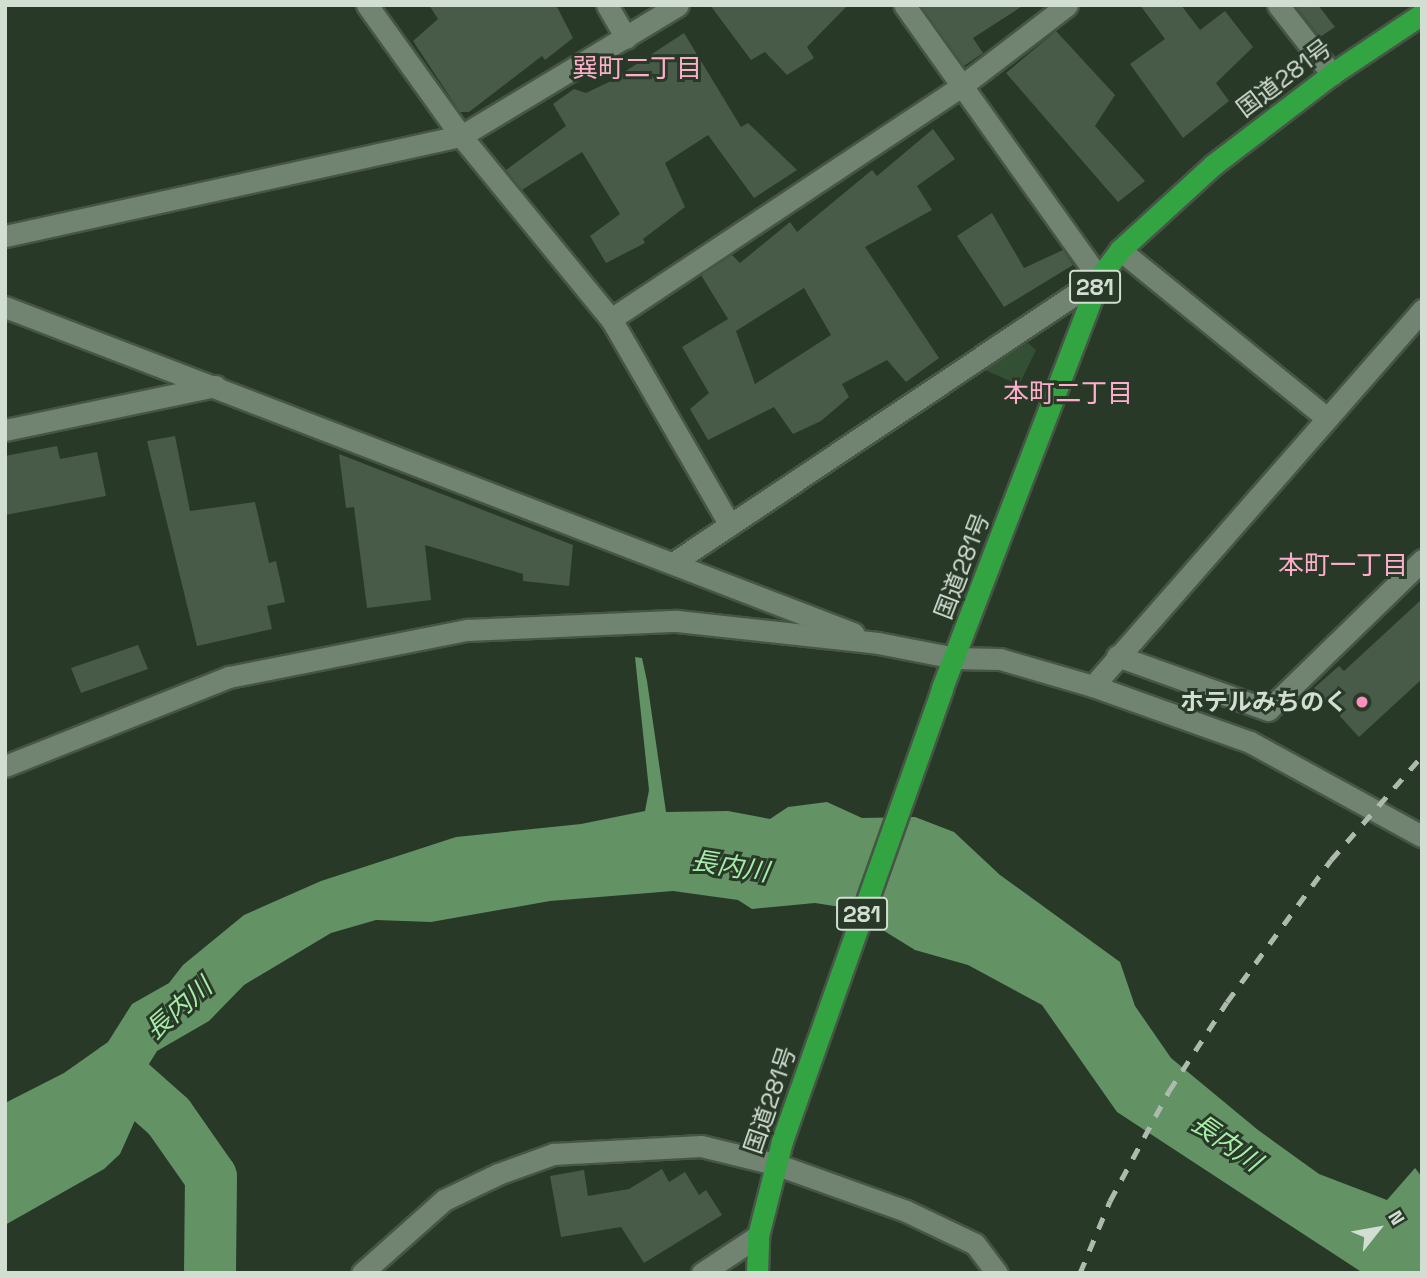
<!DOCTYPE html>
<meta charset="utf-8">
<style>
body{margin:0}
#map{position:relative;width:1427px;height:1278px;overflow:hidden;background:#283928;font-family:"Space Grotesk","Noto Sans JP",sans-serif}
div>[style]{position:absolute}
.green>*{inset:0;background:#335034}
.water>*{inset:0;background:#639265}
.river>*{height:52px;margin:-26px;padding:0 26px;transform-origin:26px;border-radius:26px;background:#639265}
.building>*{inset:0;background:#485a48}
.roads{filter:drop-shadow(2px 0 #475547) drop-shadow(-2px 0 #475547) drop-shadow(0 2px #475547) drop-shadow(0 -2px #475547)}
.minor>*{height:21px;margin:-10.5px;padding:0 10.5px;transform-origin:10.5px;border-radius:10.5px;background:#708471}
.highway>*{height:21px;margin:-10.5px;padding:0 10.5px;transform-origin:10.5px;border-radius:10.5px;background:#32a542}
.rail>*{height:5px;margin-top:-2.5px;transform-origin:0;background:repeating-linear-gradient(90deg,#aebaae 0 12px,transparent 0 24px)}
.dots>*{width:19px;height:19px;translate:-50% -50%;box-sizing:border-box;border:4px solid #283928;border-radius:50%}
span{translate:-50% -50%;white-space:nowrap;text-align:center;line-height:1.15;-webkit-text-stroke:6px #283928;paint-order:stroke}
.shield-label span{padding:2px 5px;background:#283928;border:2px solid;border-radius:5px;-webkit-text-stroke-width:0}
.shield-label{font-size:23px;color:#d3ded3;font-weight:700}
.street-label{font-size:24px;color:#d3ded3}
.poi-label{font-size:24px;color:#d3ded3;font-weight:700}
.right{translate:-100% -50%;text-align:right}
.neighbourhood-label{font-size:26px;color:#feaecc}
.water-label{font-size:26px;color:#a7eca9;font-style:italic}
.frame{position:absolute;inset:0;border:7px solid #d3ded3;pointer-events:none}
.north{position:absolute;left:1343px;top:1194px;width:70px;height:70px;-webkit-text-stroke:5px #283928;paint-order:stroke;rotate:59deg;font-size:19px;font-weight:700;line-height:28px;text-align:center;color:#d3ded3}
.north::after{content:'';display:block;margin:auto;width:24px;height:32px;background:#d3ded3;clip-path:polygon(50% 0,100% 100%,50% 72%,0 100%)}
</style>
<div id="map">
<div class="green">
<i style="clip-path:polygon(1028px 343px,1036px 350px,1019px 385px,985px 370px)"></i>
</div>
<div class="water">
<i style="clip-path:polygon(635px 657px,642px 658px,647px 681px,666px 812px,728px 811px,770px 819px,788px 807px,827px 802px,862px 818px,915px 817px,954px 832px,1000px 875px,1120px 962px,1135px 1006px,1171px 1058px,1258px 1130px,1319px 1174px,1387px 1200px,1415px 1168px,1422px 1177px,1422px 1273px,1363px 1273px,1117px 1112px,1042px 1005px,968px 965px,915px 950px,847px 908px,815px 903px,752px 909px,738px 900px,673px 891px,550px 901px,431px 922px,376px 920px,331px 933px,244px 985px,209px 1021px,157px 1051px,144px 1072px,137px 1116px,120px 1154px,104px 1169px,5px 1225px,5px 1103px,64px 1073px,108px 1042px,132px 1004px,169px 983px,183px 965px,244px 915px,321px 881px,456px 837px,581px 824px,645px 811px,649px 790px)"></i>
</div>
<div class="river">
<i style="left:115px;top:1069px;width:72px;rotate:41.6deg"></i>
<i style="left:169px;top:1117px;width:73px;rotate:55deg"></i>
<i style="left:211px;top:1177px;width:96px;rotate:90.6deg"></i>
</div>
<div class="building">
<i style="clip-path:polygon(429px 5px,556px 5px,573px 38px,545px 60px,542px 56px,469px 112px,460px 112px,413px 41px,438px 19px)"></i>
<i style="clip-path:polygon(710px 5px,848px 5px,807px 47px,814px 58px,787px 75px,765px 52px,751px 60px)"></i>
<i style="clip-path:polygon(920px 5px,1024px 5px,973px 38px,983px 53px,964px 66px)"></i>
<i style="clip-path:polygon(1140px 5px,1181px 5px,1200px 30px,1225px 11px,1253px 47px,1216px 83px,1229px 101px,1183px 138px,1130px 64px,1165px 39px)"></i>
<i style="clip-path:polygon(1295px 5px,1318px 5px,1335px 27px,1320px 37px)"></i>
<i style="clip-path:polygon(1056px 31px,1115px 95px,1095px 126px,1145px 181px,1118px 202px,1006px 73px)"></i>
<i style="clip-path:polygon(684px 33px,741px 127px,748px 123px,797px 170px,754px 198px,708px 135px,665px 163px,685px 207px,643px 239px,645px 243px,606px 263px,590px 236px,620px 214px,582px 152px,522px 190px,506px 170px,566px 126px,553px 104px,574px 89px,586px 93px,609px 82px)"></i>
<i style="clip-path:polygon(evenodd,933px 129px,955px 159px,917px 186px,932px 210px,865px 247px,939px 358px,906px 382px,887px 360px,842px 384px,849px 397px,821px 421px,793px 434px,774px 407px,708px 440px,690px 409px,709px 393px,682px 347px,728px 319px,701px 275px,732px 255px,740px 263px,790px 222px,797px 232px,872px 170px,877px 176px,933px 129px,804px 288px,831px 335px,755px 384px,736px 331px,804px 288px)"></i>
<i style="clip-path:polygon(992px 213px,1024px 268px,1063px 250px,1073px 265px,1004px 307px,957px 236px)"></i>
<i style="clip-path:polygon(175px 436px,190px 511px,255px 502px,269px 563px,276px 561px,285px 602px,267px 606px,272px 629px,197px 646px,147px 441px)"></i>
<i style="clip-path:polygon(57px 446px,60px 459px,97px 452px,106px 496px,5px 515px,5px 456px)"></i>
<i style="clip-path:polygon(339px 454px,573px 545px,569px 586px,523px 581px,523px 574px,425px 545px,431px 600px,367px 608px,354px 507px,346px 508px)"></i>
<i style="clip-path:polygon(1422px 599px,1422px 679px,1359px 737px,1314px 688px,1339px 666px,1344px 671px)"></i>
<i style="clip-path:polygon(138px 645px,148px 669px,81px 693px,71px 668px)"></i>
<i style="clip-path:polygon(662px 1169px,669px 1182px,685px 1172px,699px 1195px,706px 1190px,722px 1215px,644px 1263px,621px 1227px,561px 1237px,550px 1176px,584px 1170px,588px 1196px,629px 1189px)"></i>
</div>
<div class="roads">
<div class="minor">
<i style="left:367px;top:5px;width:161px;rotate:54.3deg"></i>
<i style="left:461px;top:136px;width:237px;rotate:50.7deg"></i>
<i style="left:611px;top:319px;width:236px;rotate:60deg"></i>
<i style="left:607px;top:5px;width:38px;rotate:60deg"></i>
<i style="left:1278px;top:5px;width:88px;rotate:52deg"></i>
<i style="left:5px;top:236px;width:467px;rotate:-12.4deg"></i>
<i style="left:461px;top:136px;width:253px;rotate:-31.1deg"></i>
<i style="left:1120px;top:250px;width:267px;rotate:39.1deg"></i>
<i style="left:5px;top:307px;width:909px;rotate:21.03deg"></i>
<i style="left:611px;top:319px;width:418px;rotate:-33.6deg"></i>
<i style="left:959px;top:88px;width:136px;rotate:-37.5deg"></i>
<i style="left:5px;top:430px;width:215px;rotate:-11.8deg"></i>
<i style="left:676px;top:561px;width:509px;rotate:-33.78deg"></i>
<i style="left:1099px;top:278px;width:335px;rotate:-125.5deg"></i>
<i style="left:1117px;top:656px;width:160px;rotate:19.7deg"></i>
<i style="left:1268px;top:710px;width:215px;rotate:-44.2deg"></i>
<i style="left:1093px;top:686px;width:500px;rotate:-48.8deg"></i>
<i style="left:5px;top:766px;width:241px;rotate:-21.7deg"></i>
<i style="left:229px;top:677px;width:243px;rotate:-11.2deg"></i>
<i style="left:467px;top:630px;width:210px;rotate:-2.5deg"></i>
<i style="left:677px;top:621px;width:202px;rotate:6.2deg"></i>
<i style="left:878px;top:643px;width:78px;rotate:11deg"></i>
<i style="left:955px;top:658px;width:45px;rotate:1.3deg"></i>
<i style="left:1000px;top:659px;width:97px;rotate:16.2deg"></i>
<i style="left:1093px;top:686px;width:167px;rotate:19.6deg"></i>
<i style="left:1250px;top:742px;width:196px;rotate:28.7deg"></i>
<i style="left:362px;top:1273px;width:110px;rotate:-41.7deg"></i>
<i style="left:444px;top:1200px;width:60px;rotate:-25.7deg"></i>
<i style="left:498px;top:1174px;width:59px;rotate:-20deg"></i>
<i style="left:553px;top:1154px;width:148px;rotate:-3.1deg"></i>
<i style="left:701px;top:1146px;width:76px;rotate:13.7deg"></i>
<i style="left:775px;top:1164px;width:139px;rotate:19.7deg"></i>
<i style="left:906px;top:1211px;width:76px;rotate:25.6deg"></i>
<i style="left:975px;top:1244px;width:36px;rotate:53deg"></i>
<i style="left:702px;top:1273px;width:67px;rotate:-33.5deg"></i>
</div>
<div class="highway">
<i style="left:757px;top:1273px;width:37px;rotate:-88deg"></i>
<i style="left:758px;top:1236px;width:98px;rotate:-75.8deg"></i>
<i style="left:782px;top:1141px;width:480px;rotate:-70.5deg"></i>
<i style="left:942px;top:688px;width:439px;rotate:-69deg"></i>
<i style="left:1099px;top:278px;width:35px;rotate:-53deg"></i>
<i style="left:1120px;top:250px;width:126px;rotate:-42.4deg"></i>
<i style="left:1213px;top:165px;width:150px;rotate:-37.4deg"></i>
<i style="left:1332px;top:74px;width:108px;rotate:-33.7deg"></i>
</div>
</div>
<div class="rail">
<i style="left:1080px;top:1273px;width:78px;rotate:-67.4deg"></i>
<i style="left:1110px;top:1201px;width:125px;rotate:-61.8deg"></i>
<i style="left:1169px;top:1091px;width:106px;rotate:-56.9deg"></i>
<i style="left:1227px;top:1002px;width:176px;rotate:-53.8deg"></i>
<i style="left:1331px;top:860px;width:138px;rotate:-48.8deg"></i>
</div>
<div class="dots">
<i style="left:1362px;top:702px;background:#fe8ebb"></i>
</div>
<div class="shield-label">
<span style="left:1095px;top:287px">281</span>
<span style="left:862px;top:914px">281</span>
</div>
<div class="street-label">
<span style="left:1284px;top:78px;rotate:-37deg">国道281号</span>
<span style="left:962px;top:566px;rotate:-69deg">国道281号</span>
<span style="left:770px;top:1100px;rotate:-71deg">国道281号</span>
</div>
<div class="poi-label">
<span class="right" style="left:1348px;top:702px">ホテルみちのく</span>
</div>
<div class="neighbourhood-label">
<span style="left:637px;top:69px">巽町二丁目</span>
<span style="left:1068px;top:394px">本町二丁目</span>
<span style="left:1343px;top:566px">本町一丁目</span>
</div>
<div class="water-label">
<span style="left:730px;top:867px;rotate:9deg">長内川</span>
<span style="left:179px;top:1009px;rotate:-41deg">長内川</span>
<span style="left:1226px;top:1143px;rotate:35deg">長内川</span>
</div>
<div class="frame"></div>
<div class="north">N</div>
</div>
